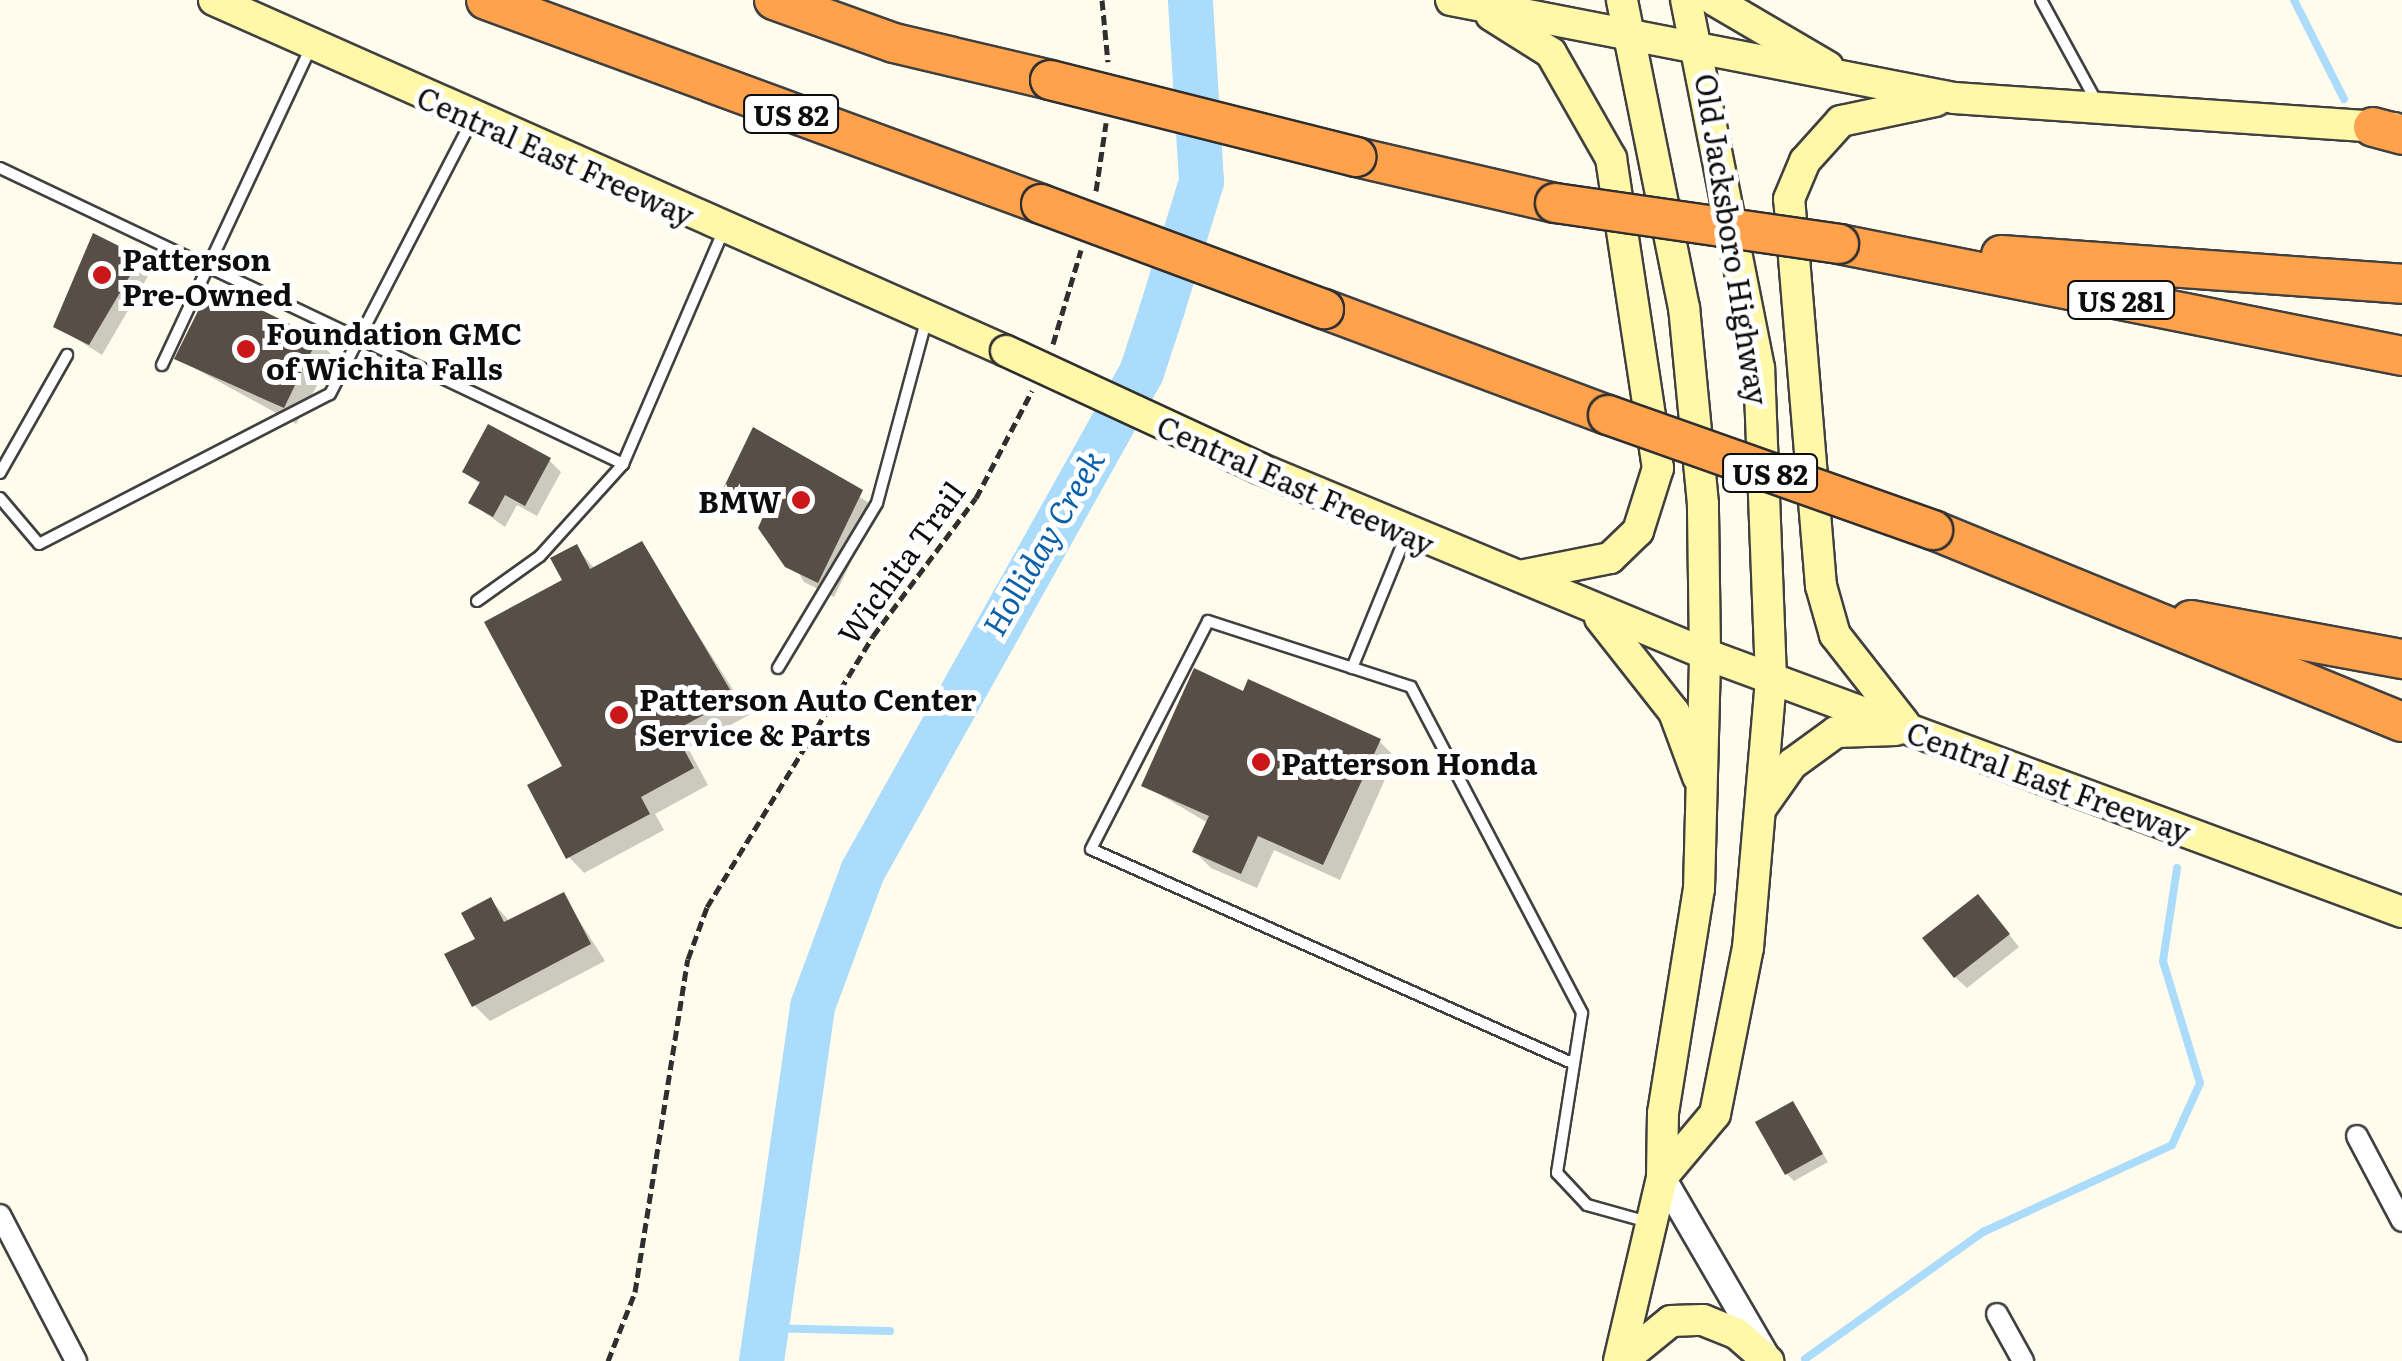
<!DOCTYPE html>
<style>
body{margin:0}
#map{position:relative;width:2402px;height:1361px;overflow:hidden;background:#fffced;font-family:Literata,serif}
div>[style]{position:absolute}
.shadow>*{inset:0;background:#0003}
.stream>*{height:8px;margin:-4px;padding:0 4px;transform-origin:4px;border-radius:4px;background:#acdcfc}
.river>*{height:45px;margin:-22.5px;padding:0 22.5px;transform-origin:22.5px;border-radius:22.5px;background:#acdcfc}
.building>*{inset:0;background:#574e48}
.path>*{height:5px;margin-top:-2.5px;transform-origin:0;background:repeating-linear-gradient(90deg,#2f2f2f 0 10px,transparent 0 15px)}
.roads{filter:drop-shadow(2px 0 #404040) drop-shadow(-2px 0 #404040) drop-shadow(0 2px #404040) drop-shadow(0 -2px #404040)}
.service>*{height:10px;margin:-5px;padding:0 5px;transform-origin:5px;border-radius:5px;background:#fff}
.minor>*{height:20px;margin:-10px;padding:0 10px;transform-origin:10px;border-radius:10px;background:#fff}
.tertiary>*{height:25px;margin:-12.5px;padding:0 12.5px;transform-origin:12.5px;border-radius:12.5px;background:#fff}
.secondary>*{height:30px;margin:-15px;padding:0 15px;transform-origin:15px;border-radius:15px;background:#fff8a8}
.motorway>*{height:38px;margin:-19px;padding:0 19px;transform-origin:19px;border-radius:19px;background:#ffa24b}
.bridges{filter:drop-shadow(2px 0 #2f2f2f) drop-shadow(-2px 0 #2f2f2f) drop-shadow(0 2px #2f2f2f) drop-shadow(0 -2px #2f2f2f)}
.secondary-bridge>*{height:30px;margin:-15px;padding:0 15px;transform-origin:15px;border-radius:15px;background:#fff8a8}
.motorway-bridge>*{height:38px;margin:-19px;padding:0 19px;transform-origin:19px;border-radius:19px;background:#ffa24b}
.dots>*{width:28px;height:28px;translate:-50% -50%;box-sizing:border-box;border:5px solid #fff;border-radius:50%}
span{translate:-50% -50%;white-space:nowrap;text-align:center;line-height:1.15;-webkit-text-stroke:10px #fff;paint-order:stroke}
.shield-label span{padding:2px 8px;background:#fff;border:2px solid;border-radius:8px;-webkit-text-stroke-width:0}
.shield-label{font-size:28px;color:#0d0d0d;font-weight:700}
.street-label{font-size:30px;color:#0d0d0d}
.poi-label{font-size:30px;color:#0d0d0d;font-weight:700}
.left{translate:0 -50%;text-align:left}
.right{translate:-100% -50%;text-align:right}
.water-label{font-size:32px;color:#0a60ab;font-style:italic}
</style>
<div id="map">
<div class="shadow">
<i style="clip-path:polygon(139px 259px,151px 271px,102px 355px,56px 326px)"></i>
<i style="clip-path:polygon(317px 340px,333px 356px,296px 424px,178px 359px)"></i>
<i style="clip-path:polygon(754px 430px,877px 508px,834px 597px,804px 582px,766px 516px,726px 489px)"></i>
<i style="clip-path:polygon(549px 460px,561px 472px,537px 516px,517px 505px,505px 527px,471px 503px,481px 485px,465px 472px)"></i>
<i style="clip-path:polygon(641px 544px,749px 715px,688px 748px,708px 785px,655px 814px,664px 830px,584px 873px,569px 857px,566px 582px,576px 547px,595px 569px)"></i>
<i style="clip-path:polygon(1245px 694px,1379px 741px,1395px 757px,1340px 880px,1274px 850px,1257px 888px,1211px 868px,1195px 852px,1208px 823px,1144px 785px)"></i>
<i style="clip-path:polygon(563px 895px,605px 961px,490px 1021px,474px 1005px,491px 900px,510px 922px)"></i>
<i style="clip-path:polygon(1989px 909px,2019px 947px,1967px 988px,1955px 977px)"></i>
<i style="clip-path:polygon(1793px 1104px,1828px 1162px,1794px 1181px,1787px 1174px)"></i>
</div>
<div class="stream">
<i style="left:2294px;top:0;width:111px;rotate:63.2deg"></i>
<i style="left:765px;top:1328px;width:125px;rotate:1.4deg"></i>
<i style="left:1805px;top:1359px;width:219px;rotate:-35.5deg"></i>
<i style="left:1983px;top:1232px;width:208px;rotate:-24.7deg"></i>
<i style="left:2172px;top:1145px;width:68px;rotate:-65.7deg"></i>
<i style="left:2200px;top:1083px;width:127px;rotate:-106.9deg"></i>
<i style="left:2163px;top:961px;width:94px;rotate:-81.4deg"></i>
</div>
<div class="river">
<i style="left:761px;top:1361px;width:359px;rotate:-81.8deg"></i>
<i style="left:812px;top:1006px;width:144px;rotate:-69.7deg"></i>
<i style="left:862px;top:871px;width:572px;rotate:-60.79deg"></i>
<i style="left:1141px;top:372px;width:67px;rotate:-71.8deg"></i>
<i style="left:1162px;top:308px;width:133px;rotate:-72.9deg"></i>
<i style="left:1201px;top:181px;width:181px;rotate:-93.5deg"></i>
</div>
<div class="building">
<i style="clip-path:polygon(93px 233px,141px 257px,89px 345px,53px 327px)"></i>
<i style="clip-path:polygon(211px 285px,318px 338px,284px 408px,174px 359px)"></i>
<i style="clip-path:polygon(488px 424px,551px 458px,525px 506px,505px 495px,493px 517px,468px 503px,480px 482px,462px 472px)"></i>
<i style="clip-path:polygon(753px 427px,863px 490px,818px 583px,785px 567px,758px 528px,766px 510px,723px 489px)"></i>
<i style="clip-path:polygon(642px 541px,735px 698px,674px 731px,694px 768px,641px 797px,650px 814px,566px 859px,527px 785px,562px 766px,484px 622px,562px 580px,550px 558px,577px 544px,590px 569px)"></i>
<i style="clip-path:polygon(1194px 668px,1243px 691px,1248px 679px,1381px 739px,1323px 865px,1258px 836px,1241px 874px,1192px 852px,1209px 816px,1141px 786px)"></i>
<i style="clip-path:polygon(564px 892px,591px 944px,472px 1007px,444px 954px,475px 939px,461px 913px,491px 897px,504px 922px)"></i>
<i style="clip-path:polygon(1978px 894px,2010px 934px,1954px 978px,1922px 938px)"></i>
<i style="clip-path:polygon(1793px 1101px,1823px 1154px,1785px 1175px,1755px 1122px)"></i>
</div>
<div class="path">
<i style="left:1102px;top:0;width:62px;rotate:84.5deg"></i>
<i style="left:1096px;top:191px;width:69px;rotate:-81.6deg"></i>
<i style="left:1053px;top:344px;width:98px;rotate:-73.4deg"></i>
<i style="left:608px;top:1361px;width:74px;rotate:-68.6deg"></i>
<i style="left:635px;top:1292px;width:337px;rotate:-81deg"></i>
<i style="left:688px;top:959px;width:55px;rotate:-69.9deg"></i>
<i style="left:707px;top:907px;width:318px;rotate:-58.5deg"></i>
<i style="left:873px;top:636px;width:172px;rotate:-53.3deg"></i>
<i style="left:976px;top:498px;width:121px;rotate:-62.4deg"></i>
</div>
<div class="roads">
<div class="service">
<i style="left:2041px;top:0;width:115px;rotate:61.4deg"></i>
<i style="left:0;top:168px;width:690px;rotate:25.41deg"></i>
<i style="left:162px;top:365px;width:351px;rotate:-64.9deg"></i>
<i style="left:0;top:473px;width:136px;rotate:-60.4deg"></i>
<i style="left:0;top:498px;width:60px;rotate:49.7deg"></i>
<i style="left:39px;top:544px;width:327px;rotate:-27.3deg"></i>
<i style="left:330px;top:394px;width:311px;rotate:-62.6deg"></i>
<i style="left:477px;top:601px;width:77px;rotate:-35.5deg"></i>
<i style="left:540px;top:556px;width:124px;rotate:-47.9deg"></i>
<i style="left:623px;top:464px;width:255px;rotate:-66.7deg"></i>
<i style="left:778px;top:668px;width:192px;rotate:-59deg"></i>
<i style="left:877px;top:503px;width:188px;rotate:-74.9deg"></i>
<i style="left:1352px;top:668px;width:143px;rotate:-67.8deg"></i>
<i style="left:1572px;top:1063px;width:526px;rotate:-156.02deg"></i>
<i style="left:1091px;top:849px;width:256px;rotate:-62.8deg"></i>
<i style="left:1208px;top:621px;width:213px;rotate:18deg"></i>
<i style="left:1411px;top:687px;width:368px;rotate:62.3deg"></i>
<i style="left:1582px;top:1013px;width:162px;rotate:98.9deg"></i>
<i style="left:1557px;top:1173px;width:44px;rotate:46.8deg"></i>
<i style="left:1587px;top:1205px;width:63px;rotate:15.6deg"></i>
</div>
<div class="minor">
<i style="left:2357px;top:1136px;width:96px;rotate:62.1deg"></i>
<i style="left:0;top:1215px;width:165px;rotate:62.5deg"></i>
<i style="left:1997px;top:1314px;width:54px;rotate:61deg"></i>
</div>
<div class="tertiary">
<i style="left:1662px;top:1177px;width:205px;rotate:59.8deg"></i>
</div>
<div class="secondary">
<i style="left:214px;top:0;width:866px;rotate:23.9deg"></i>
<i style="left:1451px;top:0;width:512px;rotate:11.02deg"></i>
<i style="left:1954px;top:98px;width:441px;rotate:3.9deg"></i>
<i style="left:1714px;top:0;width:132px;rotate:30.4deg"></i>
<i style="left:1491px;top:15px;width:71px;rotate:32.3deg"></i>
<i style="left:1551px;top:53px;width:121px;rotate:60.3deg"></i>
<i style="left:1611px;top:158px;width:314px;rotate:81.4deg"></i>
<i style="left:1658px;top:468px;width:66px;rotate:107.6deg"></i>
<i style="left:1638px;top:531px;width:39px;rotate:136deg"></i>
<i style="left:1610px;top:558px;width:92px;rotate:168.7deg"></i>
<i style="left:1259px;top:468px;width:483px;rotate:22.6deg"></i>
<i style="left:1705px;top:654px;width:743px;rotate:20.31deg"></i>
<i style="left:1600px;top:618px;width:120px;rotate:51.8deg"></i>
<i style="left:1674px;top:712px;width:69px;rotate:69.7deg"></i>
<i style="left:1904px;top:723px;width:112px;rotate:-128.1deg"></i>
<i style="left:1835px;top:635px;width:51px;rotate:-105.9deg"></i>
<i style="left:1821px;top:586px;width:388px;rotate:-94.7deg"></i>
<i style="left:1789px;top:199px;width:41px;rotate:-67.2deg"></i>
<i style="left:1805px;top:161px;width:54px;rotate:-48deg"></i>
<i style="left:1841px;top:121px;width:97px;rotate:-11.9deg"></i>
<i style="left:1761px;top:808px;width:54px;rotate:-54.8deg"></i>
<i style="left:1792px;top:764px;width:54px;rotate:-36deg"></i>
<i style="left:1836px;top:732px;width:60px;rotate:-1.9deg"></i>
<i style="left:1662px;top:1177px;width:82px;rotate:-49.9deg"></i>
<i style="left:1715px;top:1114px;width:169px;rotate:-78.8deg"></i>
<i style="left:1748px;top:948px;width:271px;rotate:-85.1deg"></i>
<i style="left:1771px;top:678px;width:310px;rotate:-92.2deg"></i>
<i style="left:1759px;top:368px;width:375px;rotate:-101.2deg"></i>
<i style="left:1619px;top:1361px;width:189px;rotate:-76.8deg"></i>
<i style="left:1662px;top:1177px;width:64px;rotate:-89.1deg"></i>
<i style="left:1663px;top:1113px;width:227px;rotate:-80.9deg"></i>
<i style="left:1699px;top:889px;width:235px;rotate:-88.5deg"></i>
<i style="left:1705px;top:654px;width:150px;rotate:-90.8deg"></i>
<i style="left:1703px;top:504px;width:197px;rotate:-95.5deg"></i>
<i style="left:1684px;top:308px;width:314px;rotate:-101.4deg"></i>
<i style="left:1622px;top:1361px;width:63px;rotate:-39.2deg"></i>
<i style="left:1671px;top:1321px;width:32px;rotate:-2deg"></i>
<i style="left:1703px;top:1320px;width:35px;rotate:22deg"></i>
<i style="left:1736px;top:1333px;width:43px;rotate:41.2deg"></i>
</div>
<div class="motorway">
<i style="left:486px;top:0;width:591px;rotate:20.18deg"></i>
<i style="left:774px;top:0;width:127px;rotate:19.7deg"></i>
<i style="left:894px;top:43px;width:160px;rotate:13.3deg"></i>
<i style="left:2373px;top:127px;width:30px;rotate:15deg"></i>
<i style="left:1356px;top:157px;width:204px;rotate:13deg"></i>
<i style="left:1839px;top:244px;width:574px;rotate:11.25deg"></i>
<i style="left:2001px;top:255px;width:402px;rotate:4.1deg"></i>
<i style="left:1324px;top:309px;width:303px;rotate:20.5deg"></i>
<i style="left:1933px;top:530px;width:507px;rotate:22.26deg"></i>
<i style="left:2191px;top:620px;width:215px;rotate:10.5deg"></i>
</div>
</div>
<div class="bridges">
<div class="secondary-bridge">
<i style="left:1006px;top:351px;width:279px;rotate:24.8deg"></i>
</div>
<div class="motorway-bridge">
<i style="left:1050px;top:80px;width:316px;rotate:14.1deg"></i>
<i style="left:1555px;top:203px;width:287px;rotate:8.2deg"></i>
<i style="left:1041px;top:204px;width:302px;rotate:20.4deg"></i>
<i style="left:1608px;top:415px;width:345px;rotate:19.5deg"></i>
</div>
</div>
<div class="dots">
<i style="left:102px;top:275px;background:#cb171a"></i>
<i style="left:246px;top:349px;background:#cb171a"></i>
<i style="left:801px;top:500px;background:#cb171a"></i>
<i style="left:619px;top:715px;background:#cb171a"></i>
<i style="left:1261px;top:762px;background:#cb171a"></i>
</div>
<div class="shield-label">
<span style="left:791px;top:114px">US 82</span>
<span style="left:2121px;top:300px">US 281</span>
<span style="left:1770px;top:473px">US 82</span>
</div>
<div class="street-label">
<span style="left:556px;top:155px;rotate:24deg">Central East Freeway</span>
<span style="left:1733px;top:239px;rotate:81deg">Old Jacksboro Highway</span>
<span style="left:1296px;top:484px;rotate:24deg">Central East Freeway</span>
<span style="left:900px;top:562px;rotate:-54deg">Wichita Trail</span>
<span style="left:2049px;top:781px;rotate:20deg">Central East Freeway</span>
</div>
<div class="poi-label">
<span class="left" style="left:122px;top:275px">Patterson<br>Pre-Owned</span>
<span class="left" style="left:266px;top:349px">Foundation GMC<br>of Wichita Falls</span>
<span class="right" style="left:781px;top:500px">BMW</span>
<span class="left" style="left:639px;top:715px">Patterson Auto Center<br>Service &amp; Parts</span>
<span class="left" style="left:1281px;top:762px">Patterson Honda</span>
</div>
<div class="water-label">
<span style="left:1042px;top:542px;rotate:-60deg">Holliday Creek</span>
</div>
</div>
